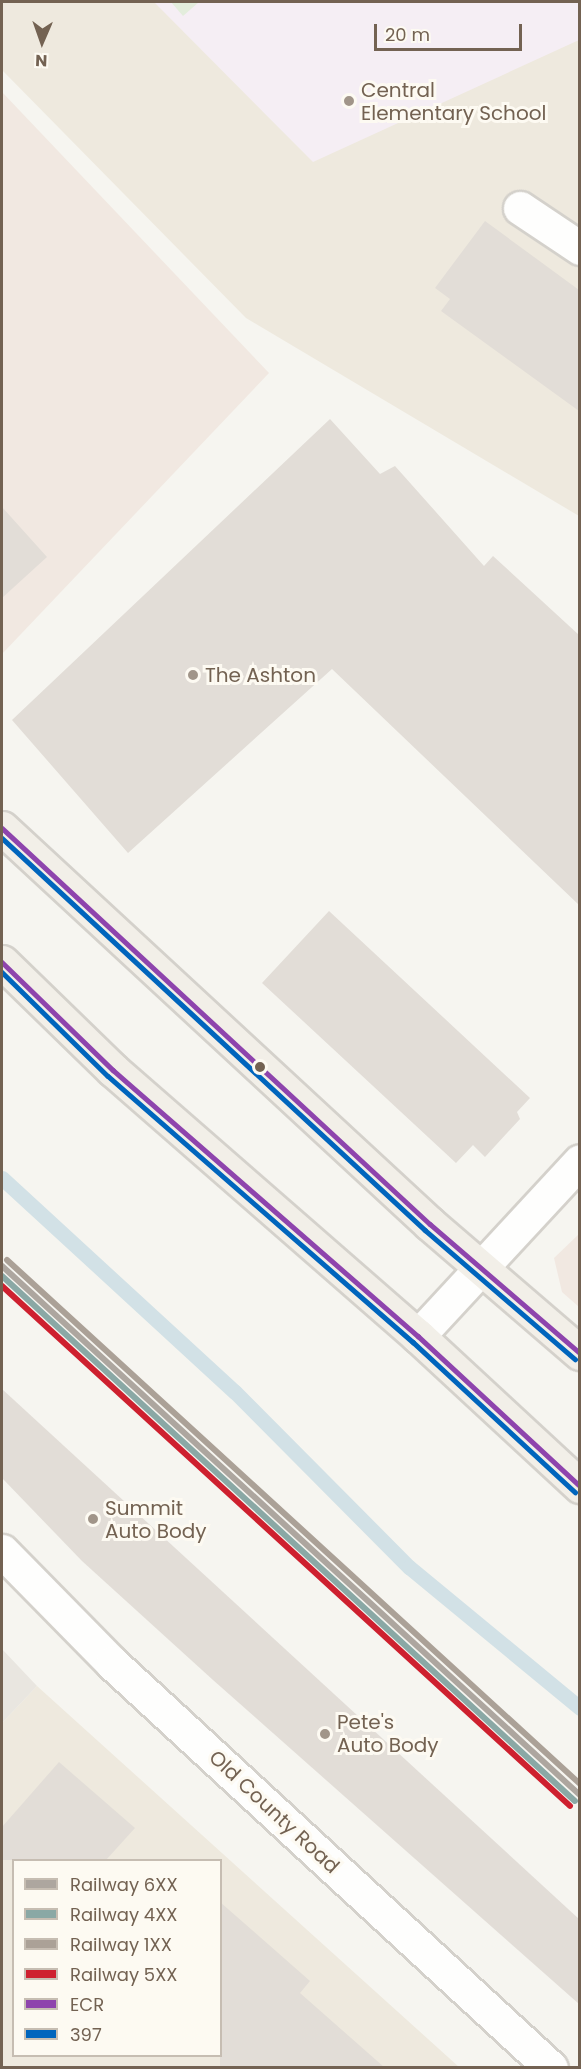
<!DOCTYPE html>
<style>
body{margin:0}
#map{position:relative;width:581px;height:2069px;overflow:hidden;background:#f6f5f0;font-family:Poppins,sans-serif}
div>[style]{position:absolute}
.residential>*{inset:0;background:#eee9de}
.commercial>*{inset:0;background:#f1e8e1}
.industrial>*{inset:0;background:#e9e6e0}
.education>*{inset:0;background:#f5eef4}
.green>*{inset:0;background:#e3eddc}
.stream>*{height:15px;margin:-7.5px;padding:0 7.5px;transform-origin:7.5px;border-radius:7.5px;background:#d2e1e6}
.building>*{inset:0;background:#e2ddd7}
.roads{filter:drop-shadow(2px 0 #d4d1cb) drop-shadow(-2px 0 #d4d1cb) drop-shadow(0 2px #d4d1cb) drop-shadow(0 -2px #d4d1cb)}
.street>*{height:33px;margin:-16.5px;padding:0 16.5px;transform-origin:16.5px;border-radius:16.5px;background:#fefefd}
.secondary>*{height:33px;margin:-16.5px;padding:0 16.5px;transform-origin:16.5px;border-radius:16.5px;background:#fefefd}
.primary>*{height:33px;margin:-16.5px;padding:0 16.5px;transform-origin:16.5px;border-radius:16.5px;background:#f2efe8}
.bus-1>*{height:4.5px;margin:-2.25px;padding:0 2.25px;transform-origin:2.25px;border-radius:2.25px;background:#8e44ad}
.bus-2>*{height:4.5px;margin:-2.25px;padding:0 2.25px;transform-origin:2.25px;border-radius:2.25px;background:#0065bd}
.rail-1>*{height:6px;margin:-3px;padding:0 3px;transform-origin:3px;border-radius:3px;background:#ada69f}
.rail-2>*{height:6px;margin:-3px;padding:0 3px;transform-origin:3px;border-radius:3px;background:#8aa8a5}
.rail-3>*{height:6px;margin:-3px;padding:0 3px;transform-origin:3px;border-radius:3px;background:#aba197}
.rail-4>*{height:6px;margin:-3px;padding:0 3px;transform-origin:3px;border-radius:3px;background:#ce202f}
.dots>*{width:16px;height:16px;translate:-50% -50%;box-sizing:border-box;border:3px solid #fdfaf2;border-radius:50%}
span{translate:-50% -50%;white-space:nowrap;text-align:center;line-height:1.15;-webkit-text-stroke:6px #fdfaf2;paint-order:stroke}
.poi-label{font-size:20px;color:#736252}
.left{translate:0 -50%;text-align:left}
.street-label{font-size:20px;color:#736252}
.frame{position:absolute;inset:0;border:3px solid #736252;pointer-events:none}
.legend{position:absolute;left:12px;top:1859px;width:210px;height:198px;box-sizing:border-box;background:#fdfaf2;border:2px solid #c6bdb2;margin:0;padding:8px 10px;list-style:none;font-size:18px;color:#736252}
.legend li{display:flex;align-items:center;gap:12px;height:30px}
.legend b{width:30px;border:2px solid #c6bdb2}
.north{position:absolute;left:12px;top:12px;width:60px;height:60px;-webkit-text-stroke:4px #fdfaf2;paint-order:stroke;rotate:182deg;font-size:16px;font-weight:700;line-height:24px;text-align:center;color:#736252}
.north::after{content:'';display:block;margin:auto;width:21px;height:27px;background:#736252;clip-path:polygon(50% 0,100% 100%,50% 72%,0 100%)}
.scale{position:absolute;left:374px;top:24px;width:148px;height:27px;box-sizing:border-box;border:3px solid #736252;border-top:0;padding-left:8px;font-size:18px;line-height:21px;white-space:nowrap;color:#736252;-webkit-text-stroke:4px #fdfaf2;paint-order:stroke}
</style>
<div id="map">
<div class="residential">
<i style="clip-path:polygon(2px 2px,579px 2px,579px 516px,246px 318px,2px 70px)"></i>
<i style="clip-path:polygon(evenodd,37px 1686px,459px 2067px,2px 2067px,2px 1723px,37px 1686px,14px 1860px,220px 1860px,220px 2056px,14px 2056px,14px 1860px)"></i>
</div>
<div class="commercial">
<i style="clip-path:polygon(2px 92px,269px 373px,2px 654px)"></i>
<i style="clip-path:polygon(579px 1234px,579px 1307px,562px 1292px,554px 1258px)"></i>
</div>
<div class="industrial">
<i style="clip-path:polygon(2px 1649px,37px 1686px,2px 1723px)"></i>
</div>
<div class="education">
<i style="clip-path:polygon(154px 2px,579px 2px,579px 40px,313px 162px)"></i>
</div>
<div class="green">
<i style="clip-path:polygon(171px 2px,199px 2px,183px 16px)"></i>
</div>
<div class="stream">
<i style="left:2px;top:1178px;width:316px;rotate:42.6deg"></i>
<i style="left:235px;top:1392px;width:247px;rotate:45.2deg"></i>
<i style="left:409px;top:1567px;width:222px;rotate:39.5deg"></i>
</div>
<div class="building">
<i style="clip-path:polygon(485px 221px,579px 290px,579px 411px,441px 311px,450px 299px,435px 288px)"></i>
<i style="clip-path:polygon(330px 419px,380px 474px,395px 466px,484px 566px,493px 556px,579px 635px,579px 905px,332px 669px,128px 853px,12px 720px)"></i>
<i style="clip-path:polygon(2px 507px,47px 557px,2px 598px)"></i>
<i style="clip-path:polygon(329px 911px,530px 1098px,517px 1112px,520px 1119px,485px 1157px,473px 1145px,456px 1163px,262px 983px)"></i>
<i style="clip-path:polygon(2px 1389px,579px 1919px,579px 2004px,213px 1680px,82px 1561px,2px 1478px)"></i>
<i style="clip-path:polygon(59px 1762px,135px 1828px,106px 1860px,2px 1860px,2px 1827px)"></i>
<i style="clip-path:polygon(220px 1902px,310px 1981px,300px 1993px,384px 2067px,220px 2067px)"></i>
</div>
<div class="roads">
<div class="street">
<i style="left:520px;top:208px;width:72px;rotate:33.7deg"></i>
<i style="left:418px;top:1336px;width:238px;rotate:-47.2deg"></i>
</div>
<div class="secondary">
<i style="left:2px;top:1551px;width:157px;rotate:45.5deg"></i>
<i style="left:112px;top:1663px;width:597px;rotate:42.69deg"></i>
</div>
<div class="primary">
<i style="left:2px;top:828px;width:583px;rotate:42.78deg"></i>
<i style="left:430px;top:1224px;width:198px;rotate:40.7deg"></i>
<i style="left:2px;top:962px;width:155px;rotate:44.2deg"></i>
<i style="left:113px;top:1070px;width:405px;rotate:41.1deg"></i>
<i style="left:418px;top:1336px;width:221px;rotate:42.8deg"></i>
</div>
</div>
<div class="bus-1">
<i style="left:2px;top:828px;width:583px;rotate:42.78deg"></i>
<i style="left:430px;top:1224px;width:198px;rotate:40.7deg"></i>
<i style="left:2px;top:962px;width:155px;rotate:44.2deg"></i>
<i style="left:113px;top:1070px;width:405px;rotate:41.1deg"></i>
<i style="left:418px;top:1336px;width:221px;rotate:42.8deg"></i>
</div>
<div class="bus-2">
<i style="left:2px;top:838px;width:577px;rotate:42.82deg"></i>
<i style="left:425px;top:1230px;width:198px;rotate:40.7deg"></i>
<i style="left:2px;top:972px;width:148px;rotate:44.5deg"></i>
<i style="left:108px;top:1076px;width:405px;rotate:41.1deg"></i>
<i style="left:413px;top:1342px;width:221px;rotate:42.8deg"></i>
</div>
<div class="rail-1">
<i style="left:2px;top:1266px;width:784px;rotate:42.47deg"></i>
</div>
<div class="rail-2">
<i style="left:2px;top:1276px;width:777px;rotate:42.5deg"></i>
</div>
<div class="rail-3">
<i style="left:7px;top:1260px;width:776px;rotate:42.44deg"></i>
</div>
<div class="rail-4">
<i style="left:2px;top:1286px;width:770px;rotate:42.47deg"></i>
</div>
<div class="dots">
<i style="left:349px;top:101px;background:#a19589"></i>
<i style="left:193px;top:675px;background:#a19589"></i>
<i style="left:260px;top:1067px;background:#736252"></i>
<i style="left:93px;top:1519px;background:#a19589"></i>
<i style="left:325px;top:1734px;background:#a19589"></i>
</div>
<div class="poi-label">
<span class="left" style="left:361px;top:102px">Central<br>Elementary School</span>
<span class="left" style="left:205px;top:675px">The Ashton</span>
<span class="left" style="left:105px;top:1520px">Summit<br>Auto Body</span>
<span class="left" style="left:337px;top:1734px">Pete's<br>Auto Body</span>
</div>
<div class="street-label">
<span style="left:274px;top:1812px;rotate:43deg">Old County Road</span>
</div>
<div class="frame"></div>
<ul class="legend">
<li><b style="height:8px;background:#ada69f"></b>Railway 6XX</li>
<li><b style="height:8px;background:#8aa8a5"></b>Railway 4XX</li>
<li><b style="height:8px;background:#aba197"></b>Railway 1XX</li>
<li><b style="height:8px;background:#ce202f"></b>Railway 5XX</li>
<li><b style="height:8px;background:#8e44ad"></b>ECR</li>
<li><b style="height:8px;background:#0065bd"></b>397</li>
</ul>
<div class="north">N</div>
<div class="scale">20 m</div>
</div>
